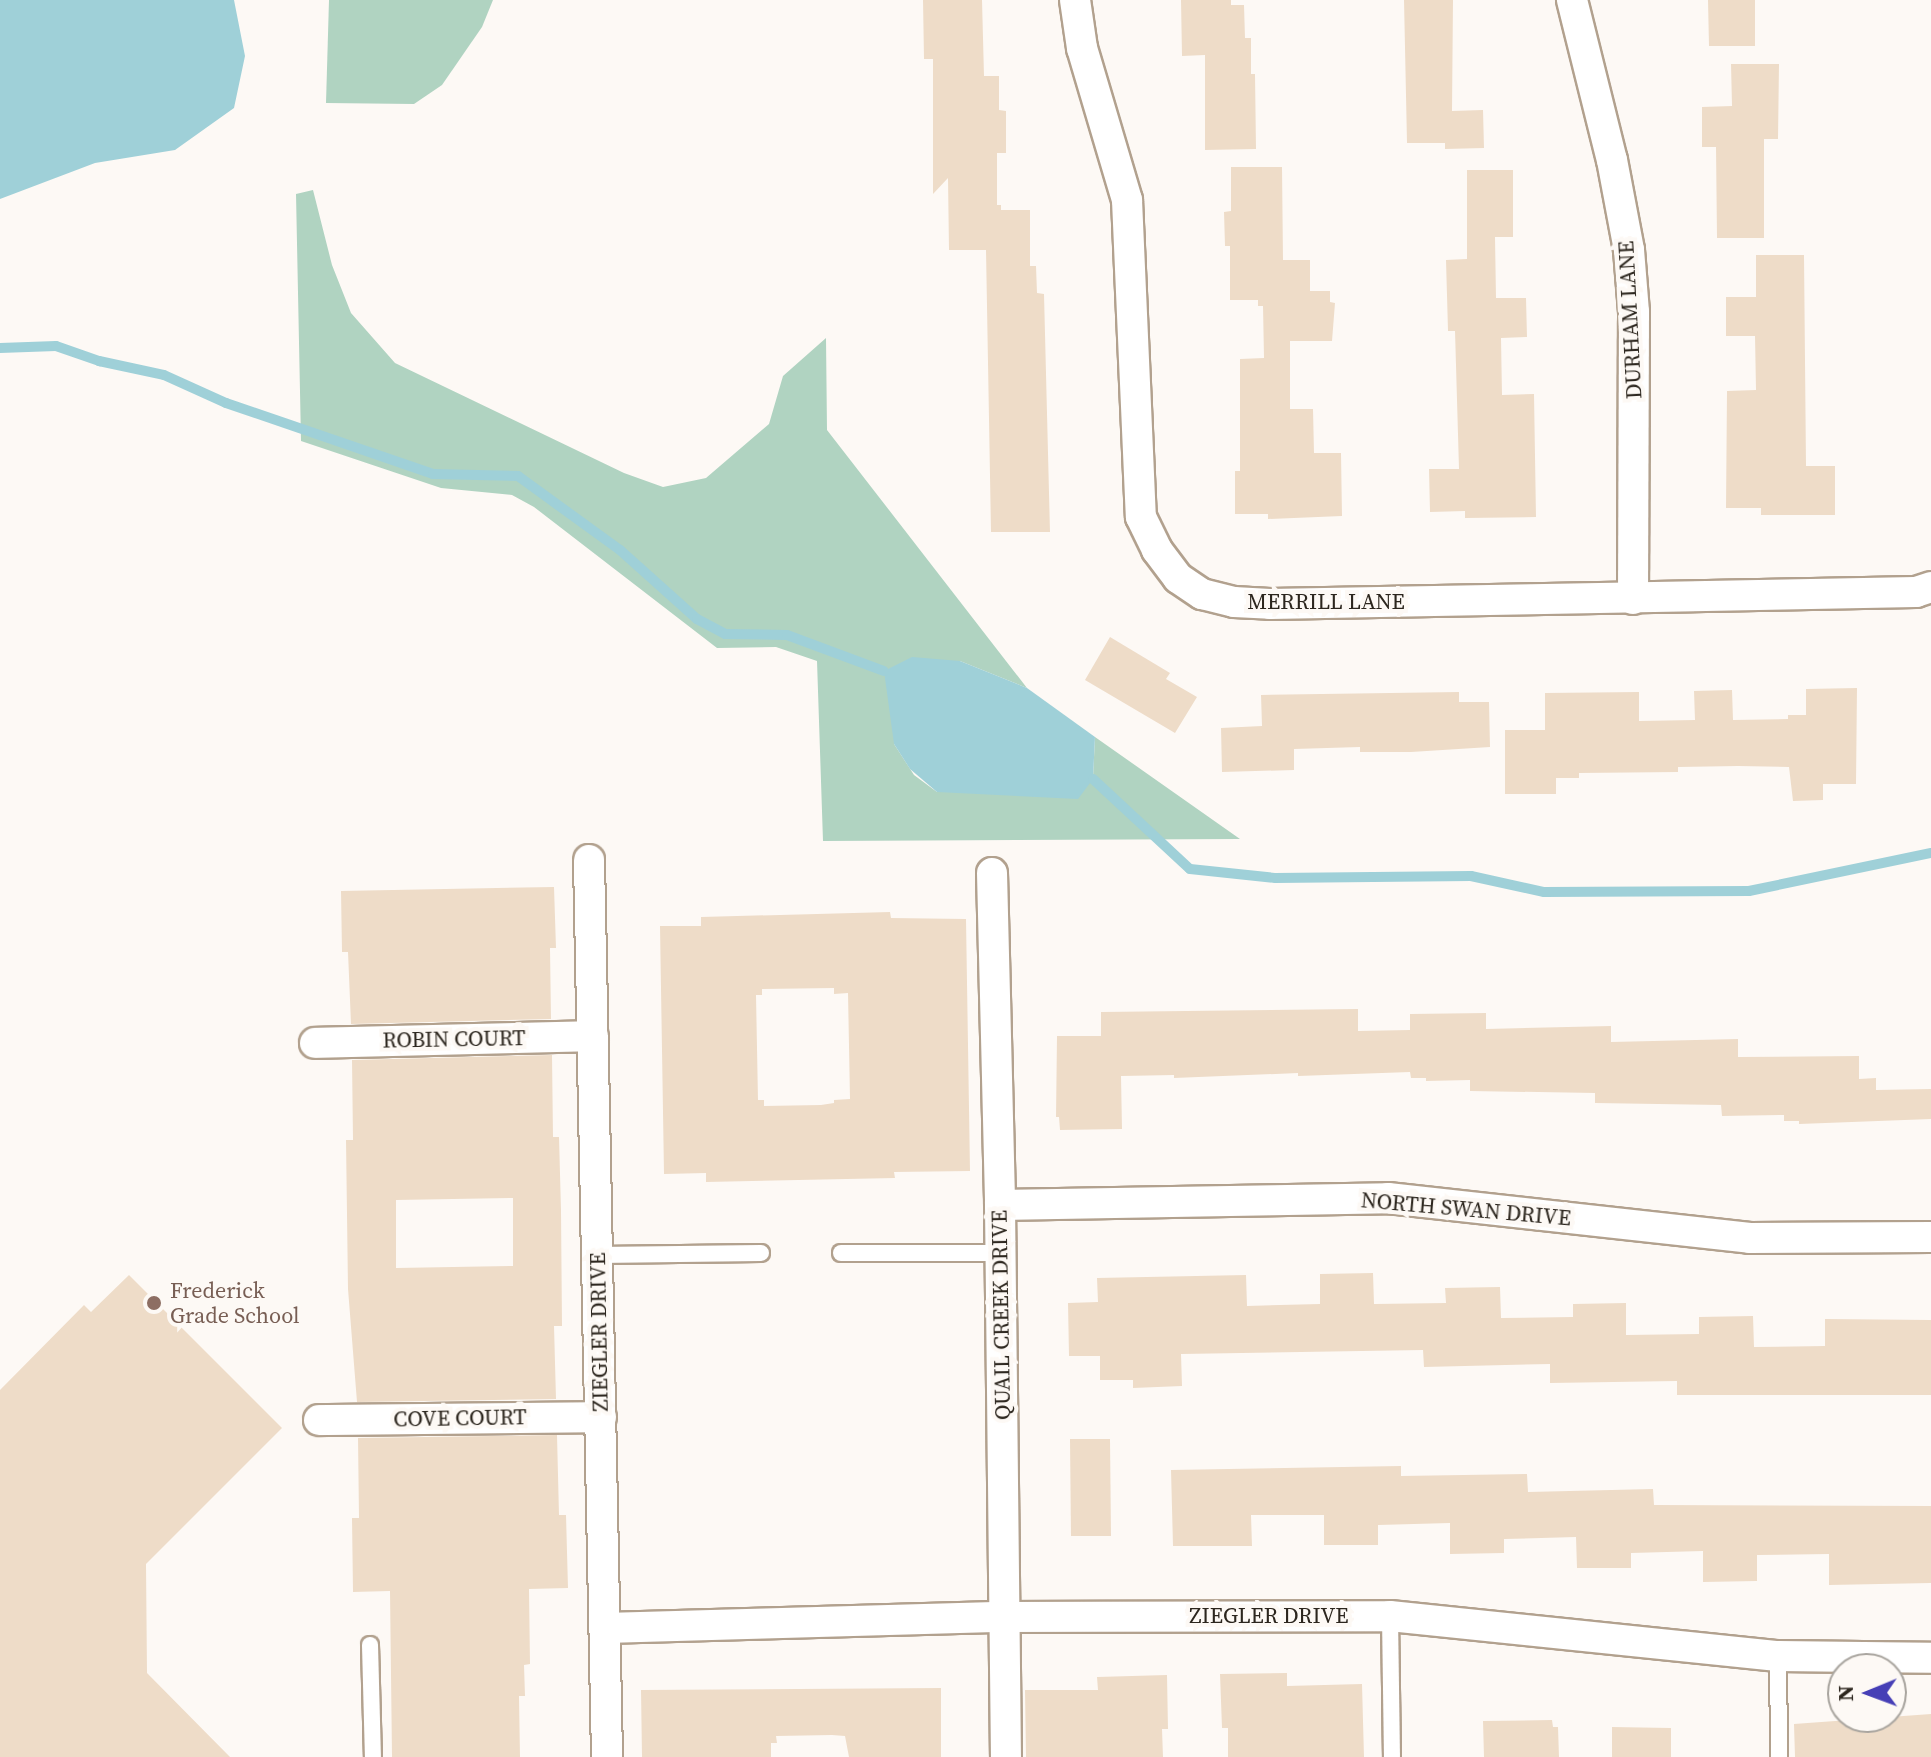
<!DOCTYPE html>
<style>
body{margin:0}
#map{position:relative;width:1931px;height:1757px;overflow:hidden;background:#fdf9f5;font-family:"Source Serif 4",serif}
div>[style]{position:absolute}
.green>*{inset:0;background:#b0d3c1}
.water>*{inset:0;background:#9fd0d8}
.stream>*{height:10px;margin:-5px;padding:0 5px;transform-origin:5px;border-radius:5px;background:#9fd0d8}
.building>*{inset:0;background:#eedcc8}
.roads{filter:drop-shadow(2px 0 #b2a18e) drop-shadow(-2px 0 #b2a18e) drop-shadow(0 2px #b2a18e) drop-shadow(0 -2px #b2a18e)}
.lane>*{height:16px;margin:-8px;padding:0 8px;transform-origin:8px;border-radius:8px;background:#fff}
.street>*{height:30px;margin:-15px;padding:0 15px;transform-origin:15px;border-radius:15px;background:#fff}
.dots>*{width:22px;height:22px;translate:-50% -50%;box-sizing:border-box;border:4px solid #fdf9f5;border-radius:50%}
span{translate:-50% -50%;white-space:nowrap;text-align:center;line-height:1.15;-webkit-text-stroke:8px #fdf9f5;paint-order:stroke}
.street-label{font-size:22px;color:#2c261e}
.education-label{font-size:22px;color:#785e54}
.left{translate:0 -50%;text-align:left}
.north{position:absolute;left:1827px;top:1653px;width:80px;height:80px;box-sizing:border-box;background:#fdf9f5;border:2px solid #a9a59f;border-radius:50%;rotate:269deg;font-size:22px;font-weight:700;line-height:32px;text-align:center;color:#2c261e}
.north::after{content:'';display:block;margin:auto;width:28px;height:36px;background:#463fb6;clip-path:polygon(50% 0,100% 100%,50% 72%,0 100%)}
</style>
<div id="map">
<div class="green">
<i style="clip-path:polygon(329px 0,493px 0,482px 27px,442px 85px,414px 104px,326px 103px)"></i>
<i style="clip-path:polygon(313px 190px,332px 265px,351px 313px,395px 363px,624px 473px,663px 487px,706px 478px,769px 424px,783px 376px,826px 338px,827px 430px,1027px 688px,960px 661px,894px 744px,914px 775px,937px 792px,1093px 778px,1095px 737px,1240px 839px,823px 841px,817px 661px,776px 647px,717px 648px,534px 507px,512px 495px,441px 488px,301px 441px,296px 194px)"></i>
</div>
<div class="water">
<i style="clip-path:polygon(0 0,234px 0,245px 56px,234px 108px,175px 150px,95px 163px,0 199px)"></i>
<i style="clip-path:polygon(912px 657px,960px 661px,1027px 688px,1095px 737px,1093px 779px,1078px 799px,937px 792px,910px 769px,894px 744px,884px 671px)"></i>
</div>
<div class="stream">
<i style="left:0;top:348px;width:56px;rotate:-2deg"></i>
<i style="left:56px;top:346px;width:46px;rotate:19.2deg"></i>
<i style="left:99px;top:361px;width:66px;rotate:12.2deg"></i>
<i style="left:164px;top:375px;width:68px;rotate:24.3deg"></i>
<i style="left:226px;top:403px;width:219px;rotate:18.9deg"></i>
<i style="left:433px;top:474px;width:85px;rotate:1.3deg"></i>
<i style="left:518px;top:476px;width:126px;rotate:36deg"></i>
<i style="left:620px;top:550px;width:103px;rotate:41.9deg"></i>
<i style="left:697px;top:619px;width:32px;rotate:28deg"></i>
<i style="left:725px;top:634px;width:62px;rotate:0.9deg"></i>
<i style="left:787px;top:635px;width:103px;rotate:20.4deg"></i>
<i style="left:1093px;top:779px;width:132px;rotate:42.9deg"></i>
<i style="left:1190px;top:869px;width:85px;rotate:6deg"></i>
<i style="left:1275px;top:878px;width:196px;rotate:-0.6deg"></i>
<i style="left:1471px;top:876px;width:75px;rotate:12.4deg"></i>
<i style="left:1544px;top:892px;width:205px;rotate:-0.3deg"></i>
<i style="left:1749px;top:891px;width:186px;rotate:-11.8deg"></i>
</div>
<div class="building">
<i style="clip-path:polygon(923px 0,982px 0,984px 76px,999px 76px,999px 110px,1006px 111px,1006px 153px,997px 153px,997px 205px,1001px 205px,1001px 210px,1030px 210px,1030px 266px,1036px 266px,1037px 293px,1044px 294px,1050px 532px,991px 532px,986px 250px,949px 250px,948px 178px,933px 194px,933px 59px,924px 59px)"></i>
<i style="clip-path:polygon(1181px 0,1231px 0,1231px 5px,1244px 5px,1245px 38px,1251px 38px,1251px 74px,1255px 74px,1256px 149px,1205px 150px,1205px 55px,1182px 56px)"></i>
<i style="clip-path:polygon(1404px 0,1453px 0,1452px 111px,1483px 110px,1484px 148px,1445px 149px,1445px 143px,1407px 143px)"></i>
<i style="clip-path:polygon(1708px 0,1755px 0,1755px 46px,1709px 46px)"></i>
<i style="clip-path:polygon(1731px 64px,1779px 64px,1778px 139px,1764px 139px,1764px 238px,1717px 238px,1716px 147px,1702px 147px,1702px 107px,1732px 106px)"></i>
<i style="clip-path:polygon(1231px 167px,1282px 167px,1283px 260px,1310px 260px,1310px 291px,1330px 291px,1330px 302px,1335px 303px,1332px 341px,1290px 341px,1290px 409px,1313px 409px,1314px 453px,1341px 453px,1342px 516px,1268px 519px,1268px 514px,1235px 514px,1235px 471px,1240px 471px,1240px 359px,1264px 358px,1263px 306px,1258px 306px,1258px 300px,1230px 300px,1230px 246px,1225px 246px,1224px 212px,1231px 211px)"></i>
<i style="clip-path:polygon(1467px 170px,1513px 170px,1513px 237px,1495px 237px,1496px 298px,1526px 298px,1527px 337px,1501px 338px,1502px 395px,1534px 394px,1536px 517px,1465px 518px,1465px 511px,1430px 512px,1429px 469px,1459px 469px,1455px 331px,1448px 331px,1446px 260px,1467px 259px)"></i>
<i style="clip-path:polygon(1756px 255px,1804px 255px,1806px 466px,1835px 466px,1835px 515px,1761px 515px,1761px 508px,1726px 508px,1727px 391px,1756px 390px,1755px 336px,1726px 336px,1726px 297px,1756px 297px)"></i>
<i style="clip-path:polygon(1110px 637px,1170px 673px,1166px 679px,1197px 697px,1175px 733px,1085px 680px)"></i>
<i style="clip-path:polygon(1857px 688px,1856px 784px,1823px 784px,1823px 800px,1793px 801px,1789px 767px,1738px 766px,1678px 767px,1678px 772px,1579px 773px,1579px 778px,1556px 778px,1556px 794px,1505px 794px,1505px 730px,1545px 730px,1545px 693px,1639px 692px,1639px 721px,1695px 720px,1694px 691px,1732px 690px,1733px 720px,1788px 719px,1788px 715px,1806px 715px,1806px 689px)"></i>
<i style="clip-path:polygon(1459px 692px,1459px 702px,1489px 702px,1490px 747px,1411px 752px,1360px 752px,1360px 747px,1294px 749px,1294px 770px,1222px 772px,1221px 728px,1262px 726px,1261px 695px)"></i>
<i style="clip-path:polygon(554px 887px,556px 948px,550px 948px,551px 1019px,351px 1024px,348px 952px,342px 952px,341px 891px)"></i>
<i style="clip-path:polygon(evenodd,890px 912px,891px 918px,966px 919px,970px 1171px,894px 1172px,895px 1178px,706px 1182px,706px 1173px,664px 1174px,660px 926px,701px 926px,701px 917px,890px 912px,834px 988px,834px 994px,848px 993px,850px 1099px,834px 1100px,834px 1103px,821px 1105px,764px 1106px,764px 1100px,758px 1100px,756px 995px,762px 995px,762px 989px,834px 988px)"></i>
<i style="clip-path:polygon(1358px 1009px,1358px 1031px,1410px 1030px,1410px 1014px,1486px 1013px,1486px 1029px,1611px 1026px,1611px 1042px,1738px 1039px,1738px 1057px,1859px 1056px,1859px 1079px,1876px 1078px,1876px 1090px,1931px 1089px,1931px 1119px,1799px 1124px,1799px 1121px,1784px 1121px,1784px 1115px,1722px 1116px,1721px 1105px,1595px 1103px,1595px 1093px,1470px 1091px,1470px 1080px,1426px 1081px,1426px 1078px,1411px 1078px,1410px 1072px,1298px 1076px,1298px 1073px,1174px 1078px,1174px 1075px,1121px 1076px,1122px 1129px,1060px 1130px,1059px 1117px,1056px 1117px,1057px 1036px,1101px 1036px,1101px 1012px)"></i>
<i style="clip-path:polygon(evenodd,552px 1055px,553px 1137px,559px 1137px,561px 1210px,562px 1326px,554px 1326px,556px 1399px,357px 1402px,348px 1289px,346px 1140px,353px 1140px,352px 1060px,552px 1055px,513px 1198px,513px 1266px,396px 1268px,396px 1200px,513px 1198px)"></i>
<i style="clip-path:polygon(1373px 1273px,1374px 1304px,1446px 1303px,1445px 1288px,1500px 1287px,1501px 1318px,1573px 1317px,1573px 1304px,1626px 1303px,1626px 1335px,1699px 1334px,1699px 1317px,1753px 1316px,1754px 1347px,1825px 1346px,1825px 1319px,1931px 1320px,1931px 1395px,1677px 1395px,1677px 1381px,1550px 1383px,1550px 1364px,1424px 1367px,1423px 1350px,1181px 1354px,1182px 1386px,1133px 1388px,1133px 1380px,1100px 1380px,1100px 1356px,1069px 1356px,1068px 1303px,1098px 1302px,1097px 1278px,1246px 1275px,1247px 1306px,1320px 1304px,1320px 1274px)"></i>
<i style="clip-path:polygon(129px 1275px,282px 1428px,146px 1564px,147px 1673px,230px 1757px,0 1757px,0 1390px,84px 1305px,91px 1312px)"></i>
<i style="clip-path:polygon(557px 1435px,559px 1515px,566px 1515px,568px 1588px,529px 1589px,530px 1664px,524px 1665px,525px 1696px,519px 1696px,520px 1757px,392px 1757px,390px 1591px,353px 1592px,352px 1518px,359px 1518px,358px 1438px)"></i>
<i style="clip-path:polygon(1070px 1439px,1110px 1439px,1111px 1536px,1071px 1536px)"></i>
<i style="clip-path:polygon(1401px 1466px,1401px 1476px,1527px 1474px,1528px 1492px,1653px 1489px,1654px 1505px,1931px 1506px,1931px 1583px,1829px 1585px,1829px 1554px,1757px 1555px,1757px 1581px,1703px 1582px,1703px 1551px,1631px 1553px,1631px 1568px,1577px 1568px,1576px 1537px,1504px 1539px,1504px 1553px,1450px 1554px,1450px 1523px,1378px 1525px,1378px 1545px,1324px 1545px,1324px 1515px,1251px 1515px,1252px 1546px,1173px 1546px,1171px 1470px)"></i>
<i style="clip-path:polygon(1287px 1673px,1287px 1686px,1362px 1684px,1364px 1757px,1228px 1757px,1228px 1728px,1222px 1728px,1220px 1674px)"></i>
<i style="clip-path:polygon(1167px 1675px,1168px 1729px,1162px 1729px,1163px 1757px,1026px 1757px,1025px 1690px,1098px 1690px,1097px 1677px)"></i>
<i style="clip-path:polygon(941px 1688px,941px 1757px,849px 1757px,845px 1736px,832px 1735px,776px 1736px,777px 1743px,771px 1743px,771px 1757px,642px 1757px,641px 1690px)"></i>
<i style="clip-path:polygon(1931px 1714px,1931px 1757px,1795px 1757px,1794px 1724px)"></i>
<i style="clip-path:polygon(1552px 1720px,1553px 1727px,1558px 1727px,1559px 1757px,1484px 1757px,1483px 1721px)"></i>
<i style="clip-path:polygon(1612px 1727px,1671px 1728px,1671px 1757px,1612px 1757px)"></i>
</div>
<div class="roads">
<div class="lane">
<i style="left:841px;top:1253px;width:160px"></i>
<i style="left:598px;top:1255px;width:163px;rotate:-0.7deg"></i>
<i style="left:1390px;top:1616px;width:141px;rotate:89.2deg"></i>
<i style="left:370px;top:1645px;width:112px;rotate:88.5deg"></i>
<i style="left:1778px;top:1656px;width:101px;rotate:89.4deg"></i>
</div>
<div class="street">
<i style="left:1075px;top:0;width:49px;rotate:81.7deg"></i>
<i style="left:1082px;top:48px;width:159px;rotate:73.5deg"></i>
<i style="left:1127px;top:200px;width:317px;rotate:87.5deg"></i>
<i style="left:1141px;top:517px;width:37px;rotate:64deg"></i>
<i style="left:1157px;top:550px;width:35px;rotate:53deg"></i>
<i style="left:1178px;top:578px;width:29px;rotate:34deg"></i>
<i style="left:1202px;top:594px;width:33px;rotate:14deg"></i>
<i style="left:1234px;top:602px;width:36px;rotate:3deg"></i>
<i style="left:1270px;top:604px;width:646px;rotate:-1.06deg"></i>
<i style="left:1916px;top:592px;width:16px;rotate:-18deg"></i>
<i style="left:1572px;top:0;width:165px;rotate:76deg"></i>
<i style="left:1612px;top:160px;width:92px;rotate:79.3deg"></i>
<i style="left:1629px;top:250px;width:62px;rotate:85.4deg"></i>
<i style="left:1634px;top:312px;width:287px;rotate:90.2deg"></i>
<i style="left:589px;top:860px;width:897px;rotate:88.85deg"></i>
<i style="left:992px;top:873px;width:332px;rotate:88.6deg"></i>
<i style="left:1000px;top:1205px;width:552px;rotate:89.38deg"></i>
<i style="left:315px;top:1043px;width:278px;rotate:-1.4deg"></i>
<i style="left:1000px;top:1205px;width:388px;rotate:-1deg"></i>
<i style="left:1388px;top:1198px;width:364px;rotate:6.3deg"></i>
<i style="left:1750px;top:1238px;width:181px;rotate:-0.3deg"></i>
<i style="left:319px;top:1420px;width:282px;rotate:-0.6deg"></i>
<i style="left:605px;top:1628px;width:399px;rotate:-1.6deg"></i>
<i style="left:1004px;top:1617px;width:386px;rotate:-0.1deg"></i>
<i style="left:1390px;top:1616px;width:390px;rotate:5.9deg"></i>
<i style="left:1778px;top:1656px;width:153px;rotate:0.7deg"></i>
</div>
</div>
<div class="dots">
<i style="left:154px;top:1303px;background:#8d6e63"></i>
</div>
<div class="street-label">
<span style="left:1630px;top:320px;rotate:-93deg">DURHAM LANE</span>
<span style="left:1326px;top:602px">MERRILL LANE</span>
<span style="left:454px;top:1039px;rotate:-1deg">ROBIN COURT</span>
<span style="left:1466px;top:1209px;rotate:5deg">NORTH SWAN DRIVE</span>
<span style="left:1001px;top:1315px;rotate:-91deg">QUAIL CREEK DRIVE</span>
<span style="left:599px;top:1332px;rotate:-91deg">ZIEGLER DRIVE</span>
<span style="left:460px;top:1418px;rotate:-1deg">COVE COURT</span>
<span style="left:1269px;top:1616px">ZIEGLER DRIVE</span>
</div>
<div class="education-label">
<span class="left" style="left:170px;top:1303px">Frederick<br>Grade School</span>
</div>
<div class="north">N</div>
</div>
